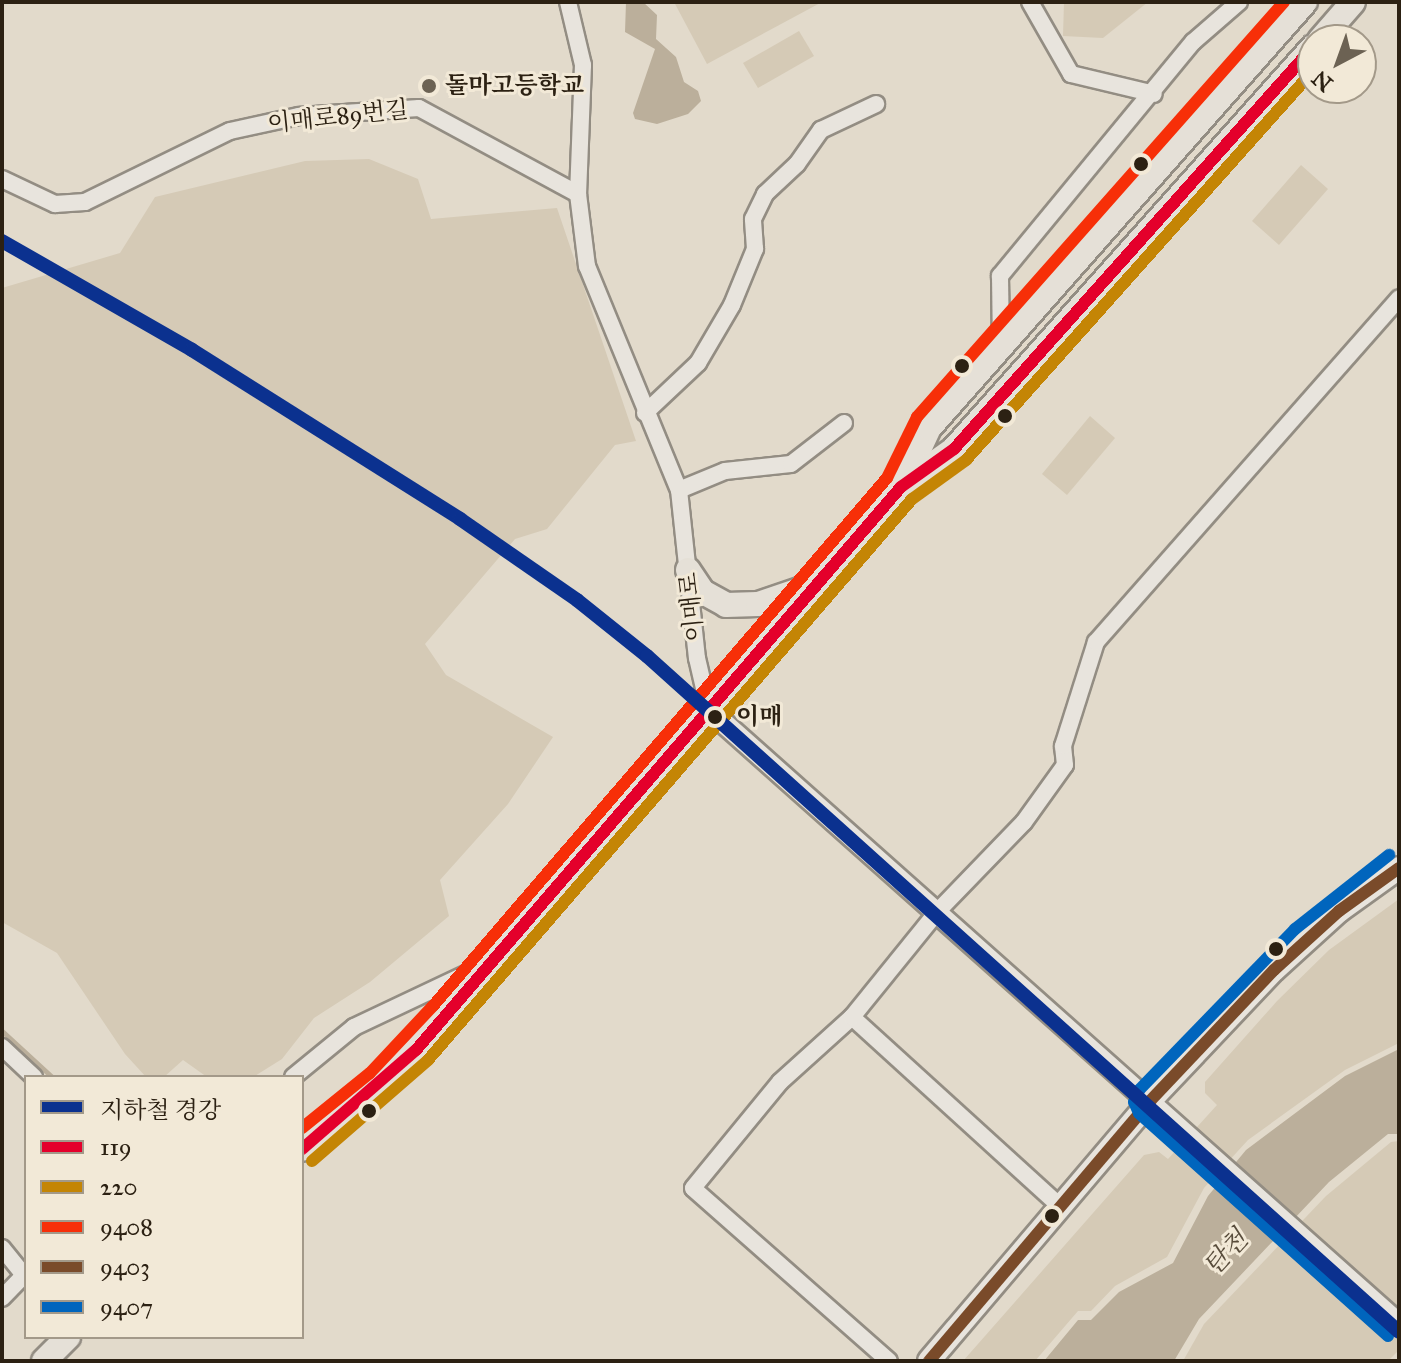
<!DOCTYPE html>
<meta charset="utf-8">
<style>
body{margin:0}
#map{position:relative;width:1401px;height:1363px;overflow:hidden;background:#e2dacb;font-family:"IM FELL Great Primer","Noto Serif KR",serif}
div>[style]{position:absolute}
.green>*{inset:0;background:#d5cab6}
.water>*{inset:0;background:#bbaf9b}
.stream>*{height:5px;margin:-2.5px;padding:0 2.5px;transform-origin:2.5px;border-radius:2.5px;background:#bbaf9b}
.roads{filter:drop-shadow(2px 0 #938d83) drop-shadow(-2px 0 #938d83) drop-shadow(0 2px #938d83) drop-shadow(0 -2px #938d83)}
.minor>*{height:16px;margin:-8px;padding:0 8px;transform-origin:8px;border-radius:8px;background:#e8e4dd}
.tertiary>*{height:20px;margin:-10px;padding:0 10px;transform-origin:10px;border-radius:10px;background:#e8e4dd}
.secondary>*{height:22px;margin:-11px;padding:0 11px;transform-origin:11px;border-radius:11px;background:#e8e4dd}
.primary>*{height:24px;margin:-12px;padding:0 12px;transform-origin:12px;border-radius:12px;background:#e5e0d7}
.bus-1>*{height:12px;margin:-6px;padding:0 6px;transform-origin:6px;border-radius:6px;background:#e4002b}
.bus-2>*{height:12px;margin:-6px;padding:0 6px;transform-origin:6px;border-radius:6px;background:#c48505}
.bus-3>*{height:12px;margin:-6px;padding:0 6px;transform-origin:6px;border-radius:6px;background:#f72f08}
.bus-4>*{height:12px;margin:-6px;padding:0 6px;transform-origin:6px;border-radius:6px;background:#7a4b2a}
.bus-5>*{height:12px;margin:-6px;padding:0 6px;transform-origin:6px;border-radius:6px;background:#0065bd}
.metro-1>*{height:14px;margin:-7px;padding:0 7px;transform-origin:7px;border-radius:7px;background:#0b318f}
.dots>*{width:22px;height:22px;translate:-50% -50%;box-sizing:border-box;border:4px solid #f2e9d7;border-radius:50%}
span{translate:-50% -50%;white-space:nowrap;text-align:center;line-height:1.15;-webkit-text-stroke:6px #f2e9d7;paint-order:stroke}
.poi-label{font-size:24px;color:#2c2113;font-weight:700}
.left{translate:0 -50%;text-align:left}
.street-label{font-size:24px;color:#2c2113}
.stop-label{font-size:24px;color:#2c2113;font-weight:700}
.water-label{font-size:26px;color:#584c3b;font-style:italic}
.frame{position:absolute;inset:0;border:4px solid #2c2113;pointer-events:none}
.legend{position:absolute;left:24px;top:1075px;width:280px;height:264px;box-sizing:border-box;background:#f2e9d7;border:2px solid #a39989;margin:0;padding:10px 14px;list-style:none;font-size:24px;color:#2c2113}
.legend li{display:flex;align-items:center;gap:16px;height:40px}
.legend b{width:40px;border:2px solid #a39989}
.north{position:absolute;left:1297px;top:24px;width:80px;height:80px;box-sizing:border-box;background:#f2e9d7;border:2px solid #a39989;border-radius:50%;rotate:221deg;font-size:22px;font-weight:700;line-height:32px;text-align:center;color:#2c2113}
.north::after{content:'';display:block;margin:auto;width:28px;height:36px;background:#6c6253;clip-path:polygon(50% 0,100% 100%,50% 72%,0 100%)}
</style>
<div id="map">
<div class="green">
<i style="clip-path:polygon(674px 2px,822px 2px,707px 64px)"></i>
<i style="clip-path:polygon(1064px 2px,1148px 2px,1103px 38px,1063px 36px)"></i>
<i style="clip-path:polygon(799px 31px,814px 56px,758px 88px,743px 63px)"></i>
<i style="clip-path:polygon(369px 159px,418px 179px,431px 219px,557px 208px,636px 441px,615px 445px,547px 529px,515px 539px,425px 644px,446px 675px,553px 737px,508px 804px,440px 880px,449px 916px,370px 982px,314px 1018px,282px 1059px,253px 1077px,207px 1077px,183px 1060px,164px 1077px,146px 1077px,125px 1054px,57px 953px,2px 922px,2px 288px,120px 253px,155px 197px,305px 161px)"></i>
<i style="clip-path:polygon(1301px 165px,1328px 189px,1279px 245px,1252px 221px)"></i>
<i style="clip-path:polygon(1090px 416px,1115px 438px,1067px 495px,1042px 474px)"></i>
<i style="clip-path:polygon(1399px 899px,1399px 1043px,1345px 1070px,1248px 1140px,1204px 1188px,1167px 1257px,1115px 1286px,1091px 1311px,1078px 1311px,1035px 1361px,963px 1361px,1144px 1155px,1159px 1152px,1168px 1159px,1217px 1105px,1205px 1093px,1205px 1082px,1277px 1001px,1329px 950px)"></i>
<i style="clip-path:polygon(1399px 1141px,1399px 1350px,1388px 1361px,1183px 1361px,1204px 1324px,1326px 1196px,1391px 1142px)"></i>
</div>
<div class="water">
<i style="clip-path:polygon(626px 2px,643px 2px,657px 15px,656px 39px,676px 57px,684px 82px,698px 91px,701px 101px,688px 114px,657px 124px,635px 119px,633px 113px,655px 49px,625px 32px)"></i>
<i style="clip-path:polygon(1399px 1049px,1399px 1134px,1388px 1134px,1329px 1182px,1199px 1319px,1174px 1361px,1044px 1361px,1078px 1320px,1091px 1320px,1119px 1292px,1173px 1263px,1208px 1196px,1246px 1150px,1345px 1076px)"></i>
</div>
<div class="stream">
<i style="left:2px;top:1031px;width:68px;rotate:42.6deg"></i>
</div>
<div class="roads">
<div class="minor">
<i style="left:568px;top:2px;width:65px;rotate:76.6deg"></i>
<i style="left:583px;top:65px;width:129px;rotate:92.2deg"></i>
<i style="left:578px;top:194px;width:73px;rotate:82.9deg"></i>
<i style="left:587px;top:266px;width:242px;rotate:67.7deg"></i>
<i style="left:679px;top:490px;width:169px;rotate:83.9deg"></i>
<i style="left:697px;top:658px;width:53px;rotate:77deg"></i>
<i style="left:1030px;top:2px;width:83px;rotate:60.3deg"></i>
<i style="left:1071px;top:74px;width:85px;rotate:13.5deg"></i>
<i style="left:2px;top:179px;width:59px;rotate:25.3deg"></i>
<i style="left:55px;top:204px;width:30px;rotate:-4deg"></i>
<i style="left:85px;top:202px;width:161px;rotate:-26.1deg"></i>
<i style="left:230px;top:131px;width:71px;rotate:-12.3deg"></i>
<i style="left:299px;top:116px;width:120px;rotate:-3.8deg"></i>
<i style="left:419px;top:108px;width:181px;rotate:28.4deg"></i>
<i style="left:1001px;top:347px;width:71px;rotate:-90.8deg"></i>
<i style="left:1000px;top:276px;width:303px;rotate:-50.5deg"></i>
<i style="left:1193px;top:42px;width:61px;rotate:-41deg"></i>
<i style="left:645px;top:413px;width:73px;rotate:-43.3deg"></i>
<i style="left:698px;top:363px;width:67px;rotate:-59.6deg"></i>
<i style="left:732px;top:305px;width:61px;rotate:-67.7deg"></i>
<i style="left:755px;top:249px;width:30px;rotate:-94deg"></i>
<i style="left:753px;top:219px;width:28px;rotate:-64deg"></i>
<i style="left:765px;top:194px;width:44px;rotate:-43.2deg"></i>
<i style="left:797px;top:164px;width:42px;rotate:-54.8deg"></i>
<i style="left:821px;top:130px;width:61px;rotate:-25.3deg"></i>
<i style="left:679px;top:490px;width:50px;rotate:-22.4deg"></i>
<i style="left:725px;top:471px;width:66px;rotate:-6.1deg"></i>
<i style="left:791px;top:464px;width:67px;rotate:-37.7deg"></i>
<i style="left:852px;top:1017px;width:284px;rotate:42.3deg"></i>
<i style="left:2px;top:1047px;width:44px;rotate:43.2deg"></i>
<i style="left:293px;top:1077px;width:79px;rotate:-39.3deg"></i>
<i style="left:354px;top:1027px;width:145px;rotate:-25.3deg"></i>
<i style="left:2px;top:1248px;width:38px;rotate:51deg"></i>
<i style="left:2px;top:1298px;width:35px;rotate:-46deg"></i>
<i style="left:889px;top:1361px;width:261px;rotate:-138.6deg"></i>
<i style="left:693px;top:1188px;width:137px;rotate:-50.6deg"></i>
<i style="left:780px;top:1082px;width:97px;rotate:-42.1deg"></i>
<i style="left:852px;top:1017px;width:135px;rotate:-51deg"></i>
<i style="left:937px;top:912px;width:125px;rotate:-46deg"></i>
<i style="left:1024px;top:822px;width:70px;rotate:-54.3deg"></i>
<i style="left:1065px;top:765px;width:19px;rotate:-96deg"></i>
<i style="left:1063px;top:746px;width:109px;rotate:-72.4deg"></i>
<i style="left:1096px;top:642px;width:458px;rotate:-48.6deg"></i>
</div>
<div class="tertiary">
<i style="left:709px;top:710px;width:924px;rotate:41.66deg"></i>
</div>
<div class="secondary">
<i style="left:929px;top:1361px;width:341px;rotate:-49.6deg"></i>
<i style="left:1150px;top:1101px;width:180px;rotate:-46.6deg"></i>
<i style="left:1274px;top:970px;width:88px;rotate:-42.2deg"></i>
<i style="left:1339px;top:911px;width:74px;rotate:-35.6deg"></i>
</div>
<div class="primary">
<i style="left:1320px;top:40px;width:50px;rotate:-49deg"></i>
<i style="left:903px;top:484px;width:62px;rotate:-65.1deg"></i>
<i style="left:929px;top:428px;width:568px;rotate:-48.57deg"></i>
<i style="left:688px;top:570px;width:27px;rotate:56deg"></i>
<i style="left:703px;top:592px;width:26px;rotate:29deg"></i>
<i style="left:726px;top:605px;width:32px;rotate:-2deg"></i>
<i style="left:758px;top:604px;width:62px;rotate:-18.7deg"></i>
<i style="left:302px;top:1149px;width:151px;rotate:-41deg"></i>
<i style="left:416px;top:1050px;width:743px;rotate:-49.26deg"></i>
<i style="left:901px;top:487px;width:65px;rotate:-35.6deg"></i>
<i style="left:954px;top:449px;width:539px;rotate:-48.23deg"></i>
<i style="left:44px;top:1361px;width:34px;rotate:-45deg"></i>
</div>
</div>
<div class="bus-1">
<i style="left:302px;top:1149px;width:151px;rotate:-41deg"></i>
<i style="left:416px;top:1050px;width:743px;rotate:-49.26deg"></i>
<i style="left:901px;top:487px;width:65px;rotate:-35.6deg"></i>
<i style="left:954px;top:449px;width:539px;rotate:-48.23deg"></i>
</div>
<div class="bus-2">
<i style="left:312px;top:1161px;width:154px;rotate:-41deg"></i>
<i style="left:428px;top:1060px;width:741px;rotate:-49.21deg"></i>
<i style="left:912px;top:499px;width:67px;rotate:-35.8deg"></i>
<i style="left:966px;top:460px;width:521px;rotate:-48.27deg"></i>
</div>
<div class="bus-3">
<i style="left:302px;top:1128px;width:87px;rotate:-39deg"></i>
<i style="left:370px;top:1073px;width:92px;rotate:-46.8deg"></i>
<i style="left:433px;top:1006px;width:696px;rotate:-49.31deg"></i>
<i style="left:887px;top:478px;width:68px;rotate:-63.8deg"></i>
<i style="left:917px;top:417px;width:554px;rotate:-48.51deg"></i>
</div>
<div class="bus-4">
<i style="left:929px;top:1361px;width:341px;rotate:-49.6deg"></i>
<i style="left:1150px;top:1101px;width:180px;rotate:-46.6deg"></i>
<i style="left:1274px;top:970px;width:88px;rotate:-42.2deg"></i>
<i style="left:1339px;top:911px;width:74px;rotate:-35.6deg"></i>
</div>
<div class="bus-5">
<i style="left:1388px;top:1336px;width:334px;rotate:-138.2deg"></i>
<i style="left:1139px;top:1113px;width:12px;rotate:-114deg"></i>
<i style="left:1134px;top:1102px;width:13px;rotate:-67deg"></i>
<i style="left:1139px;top:1090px;width:224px;rotate:-45.9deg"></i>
<i style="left:1295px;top:929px;width:120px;rotate:-38.2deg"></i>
</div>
<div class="metro-1">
<i style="left:2px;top:241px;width:219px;rotate:29.8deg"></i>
<i style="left:192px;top:350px;width:317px;rotate:32.2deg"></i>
<i style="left:460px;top:519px;width:142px;rotate:34.7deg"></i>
<i style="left:577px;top:600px;width:90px;rotate:38.7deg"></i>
<i style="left:647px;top:656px;width:1011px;rotate:41.95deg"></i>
</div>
<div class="dots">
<i style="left:429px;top:86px;background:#6c6253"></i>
<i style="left:1141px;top:164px;background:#2c2113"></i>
<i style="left:962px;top:366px;background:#2c2113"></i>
<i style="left:1005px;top:416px;background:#2c2113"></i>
<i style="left:715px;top:717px;background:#2c2113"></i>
<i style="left:1276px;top:949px;background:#2c2113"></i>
<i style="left:369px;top:1111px;background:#2c2113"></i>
<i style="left:1052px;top:1216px;background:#2c2113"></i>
</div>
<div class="poi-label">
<span class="left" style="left:445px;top:86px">돌마고등학교</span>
</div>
<div class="street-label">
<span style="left:338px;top:117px;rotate:-6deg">이매로89번길</span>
<span style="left:692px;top:607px;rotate:-96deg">이매로</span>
</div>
<div class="stop-label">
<span class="left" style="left:736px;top:717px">이매</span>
</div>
<div class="water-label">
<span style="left:1226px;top:1253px;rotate:-47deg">탄천</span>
</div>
<div class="frame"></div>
<ul class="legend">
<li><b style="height:10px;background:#0b318f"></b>지하철 경강</li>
<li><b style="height:10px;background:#e4002b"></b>119</li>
<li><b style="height:10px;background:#c48505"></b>220</li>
<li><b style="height:10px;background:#f72f08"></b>9408</li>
<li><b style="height:10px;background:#7a4b2a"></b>9403</li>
<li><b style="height:10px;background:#0065bd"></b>9407</li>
</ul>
<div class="north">N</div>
</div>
